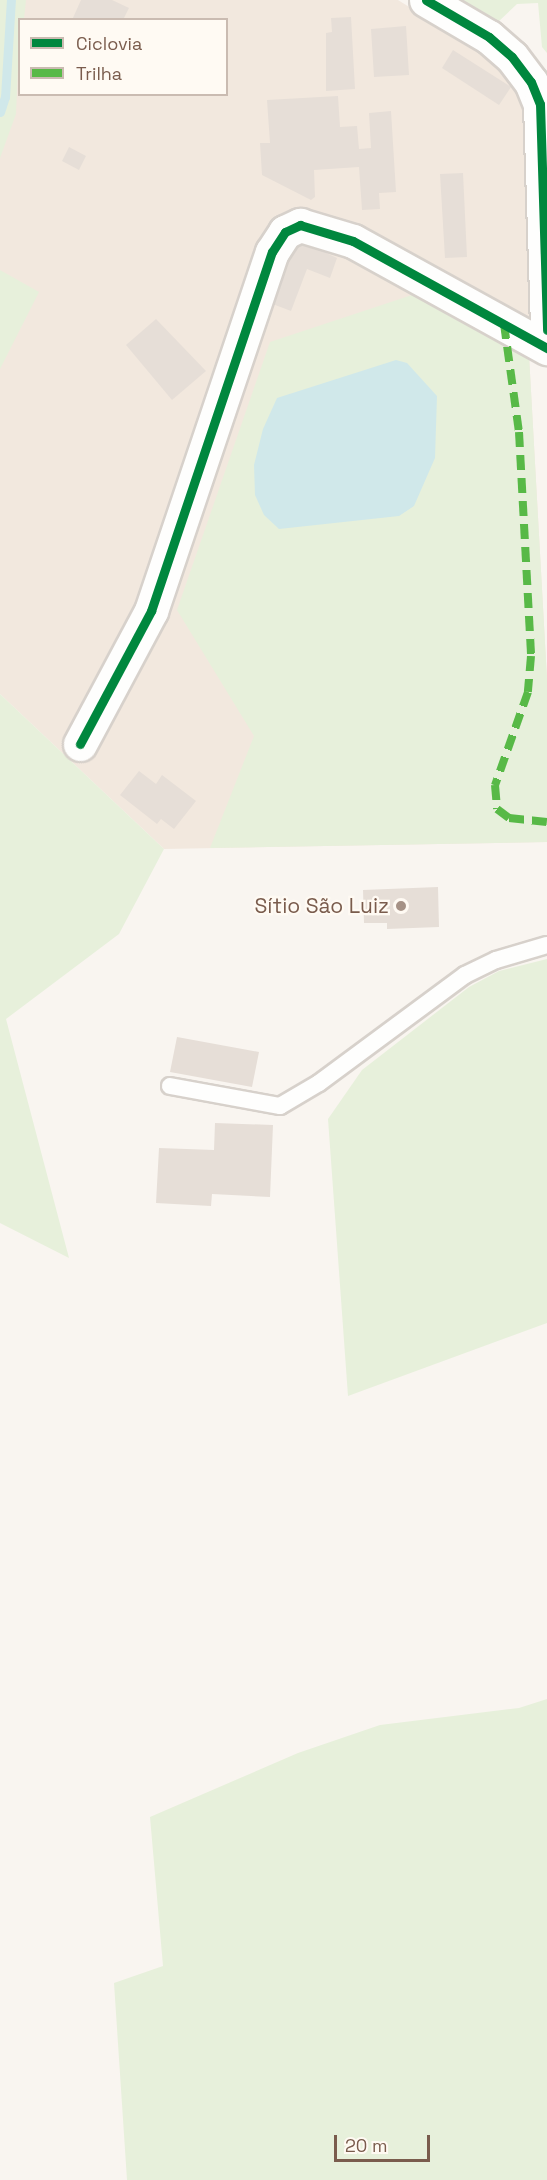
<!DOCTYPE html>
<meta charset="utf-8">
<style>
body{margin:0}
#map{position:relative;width:547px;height:2180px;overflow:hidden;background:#f9f5f0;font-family:"Space Grotesk",sans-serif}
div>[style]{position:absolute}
.residential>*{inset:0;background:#f2e8de}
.green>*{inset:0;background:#e7f0db}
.water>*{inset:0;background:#d0e8ea}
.stream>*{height:9px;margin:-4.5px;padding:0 4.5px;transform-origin:4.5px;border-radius:4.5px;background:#d0e8ea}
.building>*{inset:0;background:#e6ded7}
.roads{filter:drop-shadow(2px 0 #d7d1cb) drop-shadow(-2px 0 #d7d1cb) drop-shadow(0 2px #d7d1cb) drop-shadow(0 -2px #d7d1cb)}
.service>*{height:16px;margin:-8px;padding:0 8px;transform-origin:8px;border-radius:8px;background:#fefefd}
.minor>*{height:33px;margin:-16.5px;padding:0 16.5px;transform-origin:16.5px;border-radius:16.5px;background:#fefefd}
.quiet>*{height:8px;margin-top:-4px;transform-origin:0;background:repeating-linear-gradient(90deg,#58b947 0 15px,transparent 0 23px)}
.cycleway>*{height:9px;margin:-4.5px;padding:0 4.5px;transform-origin:4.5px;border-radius:4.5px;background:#00873e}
.dots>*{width:16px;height:16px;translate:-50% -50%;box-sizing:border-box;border:3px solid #fffaf3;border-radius:50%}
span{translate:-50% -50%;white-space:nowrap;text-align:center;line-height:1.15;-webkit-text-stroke:4.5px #fffaf3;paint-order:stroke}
.poi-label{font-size:21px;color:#7a5c4d}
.right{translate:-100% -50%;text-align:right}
.legend{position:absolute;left:18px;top:18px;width:210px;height:78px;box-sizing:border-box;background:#fffaf3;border:2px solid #cabbb1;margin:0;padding:8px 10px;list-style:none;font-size:18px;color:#7a5c4d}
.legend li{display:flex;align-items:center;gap:12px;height:30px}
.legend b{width:30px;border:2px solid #cabbb1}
.scale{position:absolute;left:334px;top:2135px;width:96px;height:27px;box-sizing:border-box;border:3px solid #7a5c4d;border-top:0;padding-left:8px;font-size:18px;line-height:21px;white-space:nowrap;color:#7a5c4d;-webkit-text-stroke:4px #fffaf3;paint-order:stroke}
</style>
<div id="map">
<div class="residential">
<i style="clip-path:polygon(evenodd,0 0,398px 0,501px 64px,519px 86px,529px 119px,529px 355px,547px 679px,547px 842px,164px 849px,0 694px,0 0,20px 20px,226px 20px,226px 94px,20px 94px,20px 20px)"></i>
</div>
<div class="green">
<i style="clip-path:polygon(0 0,26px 0,24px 19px,20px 20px,16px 114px,0 158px)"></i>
<i style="clip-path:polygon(457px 0,547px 0,547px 53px,542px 47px,538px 3px,517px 4px,498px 22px)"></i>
<i style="clip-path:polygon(0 270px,39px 292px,0 369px)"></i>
<i style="clip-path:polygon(415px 294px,529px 355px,547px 679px,547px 842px,210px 848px,254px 736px,177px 610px,270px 342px)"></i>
<i style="clip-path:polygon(0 694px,164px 849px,119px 934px,6px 1019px,69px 1258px,0 1223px)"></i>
<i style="clip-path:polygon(547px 959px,547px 1323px,348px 1396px,328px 1119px,362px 1070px,469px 987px,499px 971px)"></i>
<i style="clip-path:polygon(547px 1699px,547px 2180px,127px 2180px,114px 1983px,163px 1966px,150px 1817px,298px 1753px,380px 1725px,519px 1708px)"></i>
</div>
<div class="water">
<i style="clip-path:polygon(396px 360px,407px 363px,437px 396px,435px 458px,414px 506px,399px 516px,279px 529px,264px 515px,255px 495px,254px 465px,263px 429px,277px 398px)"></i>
</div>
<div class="stream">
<i style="left:0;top:112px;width:16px;rotate:-72deg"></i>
<i style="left:5px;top:97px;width:97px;rotate:-86.5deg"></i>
</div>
<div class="building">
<i style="clip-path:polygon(81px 0,112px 0,129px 8px,123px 20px,72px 20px)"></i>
<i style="clip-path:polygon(351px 17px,355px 89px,326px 91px,326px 33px,332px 32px,331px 18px)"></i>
<i style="clip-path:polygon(406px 26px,409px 75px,374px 77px,371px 29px)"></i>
<i style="clip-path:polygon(453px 50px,511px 87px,499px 105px,442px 68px)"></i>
<i style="clip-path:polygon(338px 96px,340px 127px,357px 126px,359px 149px,371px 148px,369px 113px,391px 111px,396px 192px,379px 193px,380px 209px,362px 210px,359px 167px,314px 170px,315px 197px,311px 200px,262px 175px,260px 143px,270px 143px,267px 100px)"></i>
<i style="clip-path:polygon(69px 147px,86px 156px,79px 170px,62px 161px)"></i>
<i style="clip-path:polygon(463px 173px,467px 257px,445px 258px,440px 174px)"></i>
<i style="clip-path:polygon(305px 243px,337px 258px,330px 278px,307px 269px,291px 311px,270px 303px,291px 247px)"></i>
<i style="clip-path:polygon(156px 319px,206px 371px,172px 400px,126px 345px)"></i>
<i style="clip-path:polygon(139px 771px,156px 784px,162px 775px,196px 801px,174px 829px,161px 819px,157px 824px,120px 795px)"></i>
<i style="clip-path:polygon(438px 887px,439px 927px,387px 929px,387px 923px,364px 923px,363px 890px)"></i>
<i style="clip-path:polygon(177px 1037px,259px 1052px,252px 1087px,170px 1072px)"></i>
<i style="clip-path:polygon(215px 1123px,273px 1125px,270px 1197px,212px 1194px,211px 1206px,156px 1203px,159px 1148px,214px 1150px)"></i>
</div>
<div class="roads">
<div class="service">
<i style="left:170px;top:1086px;width:112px;rotate:10.3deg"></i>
<i style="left:280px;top:1106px;width:45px;rotate:-30.5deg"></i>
<i style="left:319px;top:1083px;width:182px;rotate:-36.5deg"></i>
<i style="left:465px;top:975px;width:34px;rotate:-26deg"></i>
<i style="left:496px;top:960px;width:53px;rotate:-16.4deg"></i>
</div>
<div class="minor">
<i style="left:426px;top:0;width:73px;rotate:30.4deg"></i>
<i style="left:489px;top:37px;width:30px;rotate:41deg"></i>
<i style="left:512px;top:57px;width:31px;rotate:53deg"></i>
<i style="left:531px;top:82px;width:24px;rotate:68deg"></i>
<i style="left:540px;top:104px;width:226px;rotate:88.2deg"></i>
<i style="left:80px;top:744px;width:151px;rotate:-61.9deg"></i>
<i style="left:151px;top:611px;width:379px;rotate:-71.4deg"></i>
<i style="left:272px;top:252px;width:24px;rotate:-57deg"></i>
<i style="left:285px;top:232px;width:17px;rotate:-25deg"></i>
<i style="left:300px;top:225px;width:55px;rotate:16.8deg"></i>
<i style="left:353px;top:241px;width:222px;rotate:28.9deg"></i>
</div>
</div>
<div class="quiet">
<i style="left:504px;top:324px;width:109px;rotate:82.1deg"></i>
<i style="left:519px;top:432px;width:224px;rotate:86.9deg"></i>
<i style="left:531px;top:656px;width:36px;rotate:95deg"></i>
<i style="left:528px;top:692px;width:99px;rotate:109.5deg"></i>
<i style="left:495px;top:785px;width:24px;rotate:85deg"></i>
<i style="left:497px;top:809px;width:15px;rotate:37deg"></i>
<i style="left:509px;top:818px;width:38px;rotate:6deg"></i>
</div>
<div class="cycleway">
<i style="left:426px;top:0;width:73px;rotate:30.4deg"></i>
<i style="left:489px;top:37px;width:30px;rotate:41deg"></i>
<i style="left:512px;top:57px;width:31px;rotate:53deg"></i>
<i style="left:531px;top:82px;width:24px;rotate:68deg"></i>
<i style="left:540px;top:104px;width:226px;rotate:88.2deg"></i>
<i style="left:80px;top:744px;width:151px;rotate:-61.9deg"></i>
<i style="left:151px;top:611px;width:379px;rotate:-71.4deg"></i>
<i style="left:272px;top:252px;width:24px;rotate:-57deg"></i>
<i style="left:285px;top:232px;width:17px;rotate:-25deg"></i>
<i style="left:300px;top:225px;width:55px;rotate:16.8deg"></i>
<i style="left:353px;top:241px;width:222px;rotate:28.9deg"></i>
</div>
<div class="dots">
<i style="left:401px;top:906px;background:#a69286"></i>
</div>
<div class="poi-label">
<span class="right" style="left:389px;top:906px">Sítio São Luiz</span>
</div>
<ul class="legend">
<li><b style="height:8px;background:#00873e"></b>Ciclovia</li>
<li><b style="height:8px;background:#58b947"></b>Trilha</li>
</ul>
<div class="scale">20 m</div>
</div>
